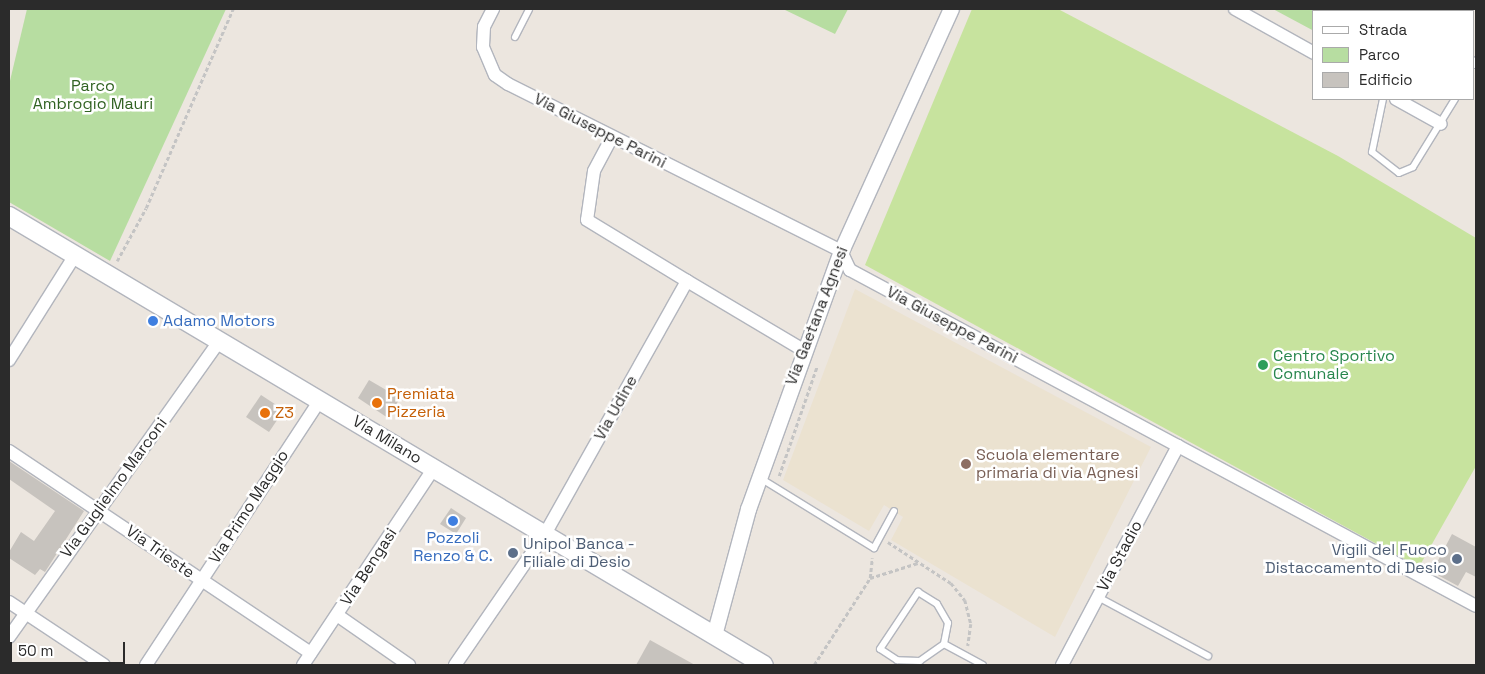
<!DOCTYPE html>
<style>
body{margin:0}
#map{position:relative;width:1485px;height:674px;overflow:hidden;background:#ece6df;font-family:"Space Grotesk",sans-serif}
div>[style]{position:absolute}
.education>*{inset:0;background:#ebe2d0}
.green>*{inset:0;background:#b7dda1}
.pitch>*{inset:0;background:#c7e39e}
.building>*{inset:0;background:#c7c3be}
.path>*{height:2.5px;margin-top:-1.25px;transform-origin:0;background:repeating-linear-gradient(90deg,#c4c4c4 0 4px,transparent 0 6.5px)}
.roads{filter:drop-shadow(1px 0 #b2b5bd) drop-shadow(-1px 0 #b2b5bd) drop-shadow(0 1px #b2b5bd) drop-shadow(0 -1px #b2b5bd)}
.service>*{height:6px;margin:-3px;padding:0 3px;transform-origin:3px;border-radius:3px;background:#fff}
.minor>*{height:12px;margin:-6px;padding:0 6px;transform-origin:6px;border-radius:6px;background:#fff}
.tertiary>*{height:15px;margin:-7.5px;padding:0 7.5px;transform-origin:7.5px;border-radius:7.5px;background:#fff}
.secondary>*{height:18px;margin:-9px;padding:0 9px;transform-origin:9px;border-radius:9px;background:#fff}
.dots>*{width:14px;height:14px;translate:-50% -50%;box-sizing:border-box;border:2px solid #fff;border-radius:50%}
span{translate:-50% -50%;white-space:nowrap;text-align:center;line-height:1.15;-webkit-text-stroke:5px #fff;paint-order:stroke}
.park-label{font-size:16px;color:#316222}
.street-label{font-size:16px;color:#2b2b2b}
.shop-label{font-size:16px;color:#366cbe}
.left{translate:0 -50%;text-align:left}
.leisure-label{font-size:16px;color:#27864d}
.food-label{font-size:16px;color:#c56008}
.education-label{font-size:16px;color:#785e54}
.service-label{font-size:16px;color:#4e5e75}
.right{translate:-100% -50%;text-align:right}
.frame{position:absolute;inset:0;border:10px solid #2b2b2b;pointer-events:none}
.legend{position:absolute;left:1312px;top:10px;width:162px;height:90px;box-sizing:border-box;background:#fff;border:1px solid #aaa;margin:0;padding:6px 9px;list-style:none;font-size:15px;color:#2b2b2b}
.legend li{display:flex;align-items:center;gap:10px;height:25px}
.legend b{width:25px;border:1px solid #aaa}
.scale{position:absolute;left:10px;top:642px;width:115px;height:22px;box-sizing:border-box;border:2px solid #2b2b2b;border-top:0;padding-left:6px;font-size:15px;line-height:18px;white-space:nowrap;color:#2b2b2b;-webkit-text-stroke:4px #fff;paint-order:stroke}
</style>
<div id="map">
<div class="education">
<i style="clip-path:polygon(855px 289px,1151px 447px,1055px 637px,891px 540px,903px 517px,884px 505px,869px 531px,783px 480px)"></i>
</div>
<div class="green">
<i style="clip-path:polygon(27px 9px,226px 9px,110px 261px,9px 202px,9px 85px)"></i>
<i style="clip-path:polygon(783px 9px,848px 9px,835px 34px)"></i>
<i style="clip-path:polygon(1273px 9px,1423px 9px,1314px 11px,1314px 31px)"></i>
</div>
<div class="pitch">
<i style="clip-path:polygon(972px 9px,1058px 9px,1338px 156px,1476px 238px,1476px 466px,1419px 567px,865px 265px)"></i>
</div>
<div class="building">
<i style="clip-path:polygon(369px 380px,400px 398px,388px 418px,358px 398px)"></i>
<i style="clip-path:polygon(261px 395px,284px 410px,269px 432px,246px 417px)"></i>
<i style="clip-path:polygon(9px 461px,84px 511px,45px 572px,40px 569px,35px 575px,9px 558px,9px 552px,21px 532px,34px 541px,55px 511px,9px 479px)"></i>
<i style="clip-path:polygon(451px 508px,466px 518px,456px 534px,440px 524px)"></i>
<i style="clip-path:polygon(1452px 534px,1476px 547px,1476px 577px,1466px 572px,1458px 586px,1432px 572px)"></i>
<i style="clip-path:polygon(650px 640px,695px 665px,636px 665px)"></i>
</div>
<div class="path">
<i style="left:117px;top:261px;width:60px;rotate:-61.3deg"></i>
<i style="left:146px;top:208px;width:217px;rotate:-66.4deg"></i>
<i style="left:779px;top:476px;width:116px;rotate:-70.9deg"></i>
<i style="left:888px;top:542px;width:75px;rotate:33.1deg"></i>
<i style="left:951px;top:583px;width:22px;rotate:51deg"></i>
<i style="left:965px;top:600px;width:25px;rotate:76deg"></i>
<i style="left:971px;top:624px;width:22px;rotate:98deg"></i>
<i style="left:870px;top:578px;width:50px;rotate:-17.4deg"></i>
<i style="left:814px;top:665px;width:103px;rotate:-57.2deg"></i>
<i style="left:870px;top:578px;width:20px;rotate:-84deg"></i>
</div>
<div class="roads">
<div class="service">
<i style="left:515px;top:37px;width:31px;rotate:-63deg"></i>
<i style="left:1474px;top:65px;width:5px;rotate:-68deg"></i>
<i style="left:1383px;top:99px;width:54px;rotate:101.7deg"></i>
<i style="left:1372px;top:152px;width:34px;rotate:38deg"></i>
<i style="left:1399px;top:173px;width:15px;rotate:-23deg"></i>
<i style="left:1413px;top:167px;width:80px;rotate:-58.3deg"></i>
<i style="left:760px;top:478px;width:134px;rotate:31.6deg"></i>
<i style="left:874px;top:548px;width:42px;rotate:-61.6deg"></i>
<i style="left:918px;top:592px;width:22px;rotate:32deg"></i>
<i style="left:937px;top:604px;width:22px;rotate:60deg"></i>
<i style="left:948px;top:623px;width:21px;rotate:101deg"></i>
<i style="left:944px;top:644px;width:29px;rotate:145deg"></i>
<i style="left:920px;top:661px;width:23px;rotate:-178deg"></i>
<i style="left:897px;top:660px;width:20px;rotate:-147deg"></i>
<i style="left:880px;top:649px;width:69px;rotate:-56.3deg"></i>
<i style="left:1098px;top:597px;width:125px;rotate:28.2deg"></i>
<i style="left:944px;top:644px;width:44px;rotate:28.3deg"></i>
</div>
<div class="minor">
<i style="left:493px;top:9px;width:20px;rotate:117deg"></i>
<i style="left:484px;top:27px;width:20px;rotate:93deg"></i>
<i style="left:483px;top:47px;width:30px;rotate:67deg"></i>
<i style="left:495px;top:75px;width:16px;rotate:35deg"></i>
<i style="left:508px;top:84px;width:373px;rotate:26.6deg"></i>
<i style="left:841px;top:251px;width:21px;rotate:65deg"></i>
<i style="left:850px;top:270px;width:710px;rotate:28.22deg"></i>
<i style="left:1235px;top:9px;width:90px;rotate:29.1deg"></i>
<i style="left:1396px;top:99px;width:51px;rotate:29.1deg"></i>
<i style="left:612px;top:137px;width:38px;rotate:118deg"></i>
<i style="left:594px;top:171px;width:49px;rotate:98.1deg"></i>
<i style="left:587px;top:220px;width:117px;rotate:31.4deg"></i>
<i style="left:9px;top:360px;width:124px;rotate:-57.8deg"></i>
<i style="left:9px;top:451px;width:363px;rotate:33.8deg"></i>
<i style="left:9px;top:602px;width:114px;rotate:33.6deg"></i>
<i style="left:337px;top:615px;width:88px;rotate:34.8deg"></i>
<i style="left:9px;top:637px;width:364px;rotate:-54.6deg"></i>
<i style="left:146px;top:665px;width:317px;rotate:-56.7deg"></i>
<i style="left:303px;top:665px;width:237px;rotate:-56.4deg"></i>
<i style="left:455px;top:665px;width:159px;rotate:-55.5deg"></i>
<i style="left:545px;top:534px;width:290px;rotate:-60.7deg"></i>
<i style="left:687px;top:281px;width:135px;rotate:30.7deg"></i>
<i style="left:1062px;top:665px;width:248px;rotate:-62.1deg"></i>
</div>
<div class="tertiary">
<i style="left:714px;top:635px;width:131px;rotate:-74.9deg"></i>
<i style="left:748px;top:509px;width:274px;rotate:-70.2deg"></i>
<i style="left:841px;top:251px;width:266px;rotate:-65.6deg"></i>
</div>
<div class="secondary">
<i style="left:9px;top:216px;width:878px;rotate:30.74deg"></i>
</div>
</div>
<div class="dots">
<i style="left:153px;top:321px;background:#3f7fe0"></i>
<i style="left:1263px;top:365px;background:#2e9e5b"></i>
<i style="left:377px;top:403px;background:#e8710a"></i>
<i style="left:265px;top:413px;background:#e8710a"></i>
<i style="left:966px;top:464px;background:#8d6e63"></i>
<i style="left:453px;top:521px;background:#3f7fe0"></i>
<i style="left:513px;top:553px;background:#5c6f8a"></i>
<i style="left:1457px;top:559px;background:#5c6f8a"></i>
</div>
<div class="park-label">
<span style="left:93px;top:95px">Parco<br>Ambrogio Mauri</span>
</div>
<div class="street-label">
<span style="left:600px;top:131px;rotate:27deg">Via Giuseppe Parini</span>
<span style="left:817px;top:316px;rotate:-69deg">Via Gaetana Agnesi</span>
<span style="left:952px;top:325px;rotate:28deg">Via Giuseppe Parini</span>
<span style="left:616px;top:408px;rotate:-61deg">Via Udine</span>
<span style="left:387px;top:440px;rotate:31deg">Via Milano</span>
<span style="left:114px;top:488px;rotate:-54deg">Via Guglielmo Marconi</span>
<span style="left:249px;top:507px;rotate:-57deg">Via Primo Maggio</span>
<span style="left:160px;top:552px;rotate:35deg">Via Trieste</span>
<span style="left:1120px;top:556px;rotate:-62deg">Via Stadio</span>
<span style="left:369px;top:567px;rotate:-57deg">Via Bengasi</span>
</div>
<div class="shop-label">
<span class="left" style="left:163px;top:321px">Adamo Motors</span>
<span style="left:453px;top:547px">Pozzoli<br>Renzo &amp; C.</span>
</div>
<div class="leisure-label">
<span class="left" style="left:1273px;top:365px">Centro Sportivo<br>Comunale</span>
</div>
<div class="food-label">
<span class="left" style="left:387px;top:403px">Premiata<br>Pizzeria</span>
<span class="left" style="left:275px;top:413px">Z3</span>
</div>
<div class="education-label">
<span class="left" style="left:976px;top:464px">Scuola elementare<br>primaria di via Agnesi</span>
</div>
<div class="service-label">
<span class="left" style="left:523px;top:553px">Unipol Banca -<br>Filiale di Desio</span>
<span class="right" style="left:1447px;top:559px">Vigili del Fuoco<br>Distaccamento di Desio</span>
</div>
<div class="frame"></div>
<ul class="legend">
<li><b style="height:6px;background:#fff"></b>Strada</li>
<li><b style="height:14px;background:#b7dda1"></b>Parco</li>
<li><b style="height:14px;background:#c7c3be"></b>Edificio</li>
</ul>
<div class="scale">50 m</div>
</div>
